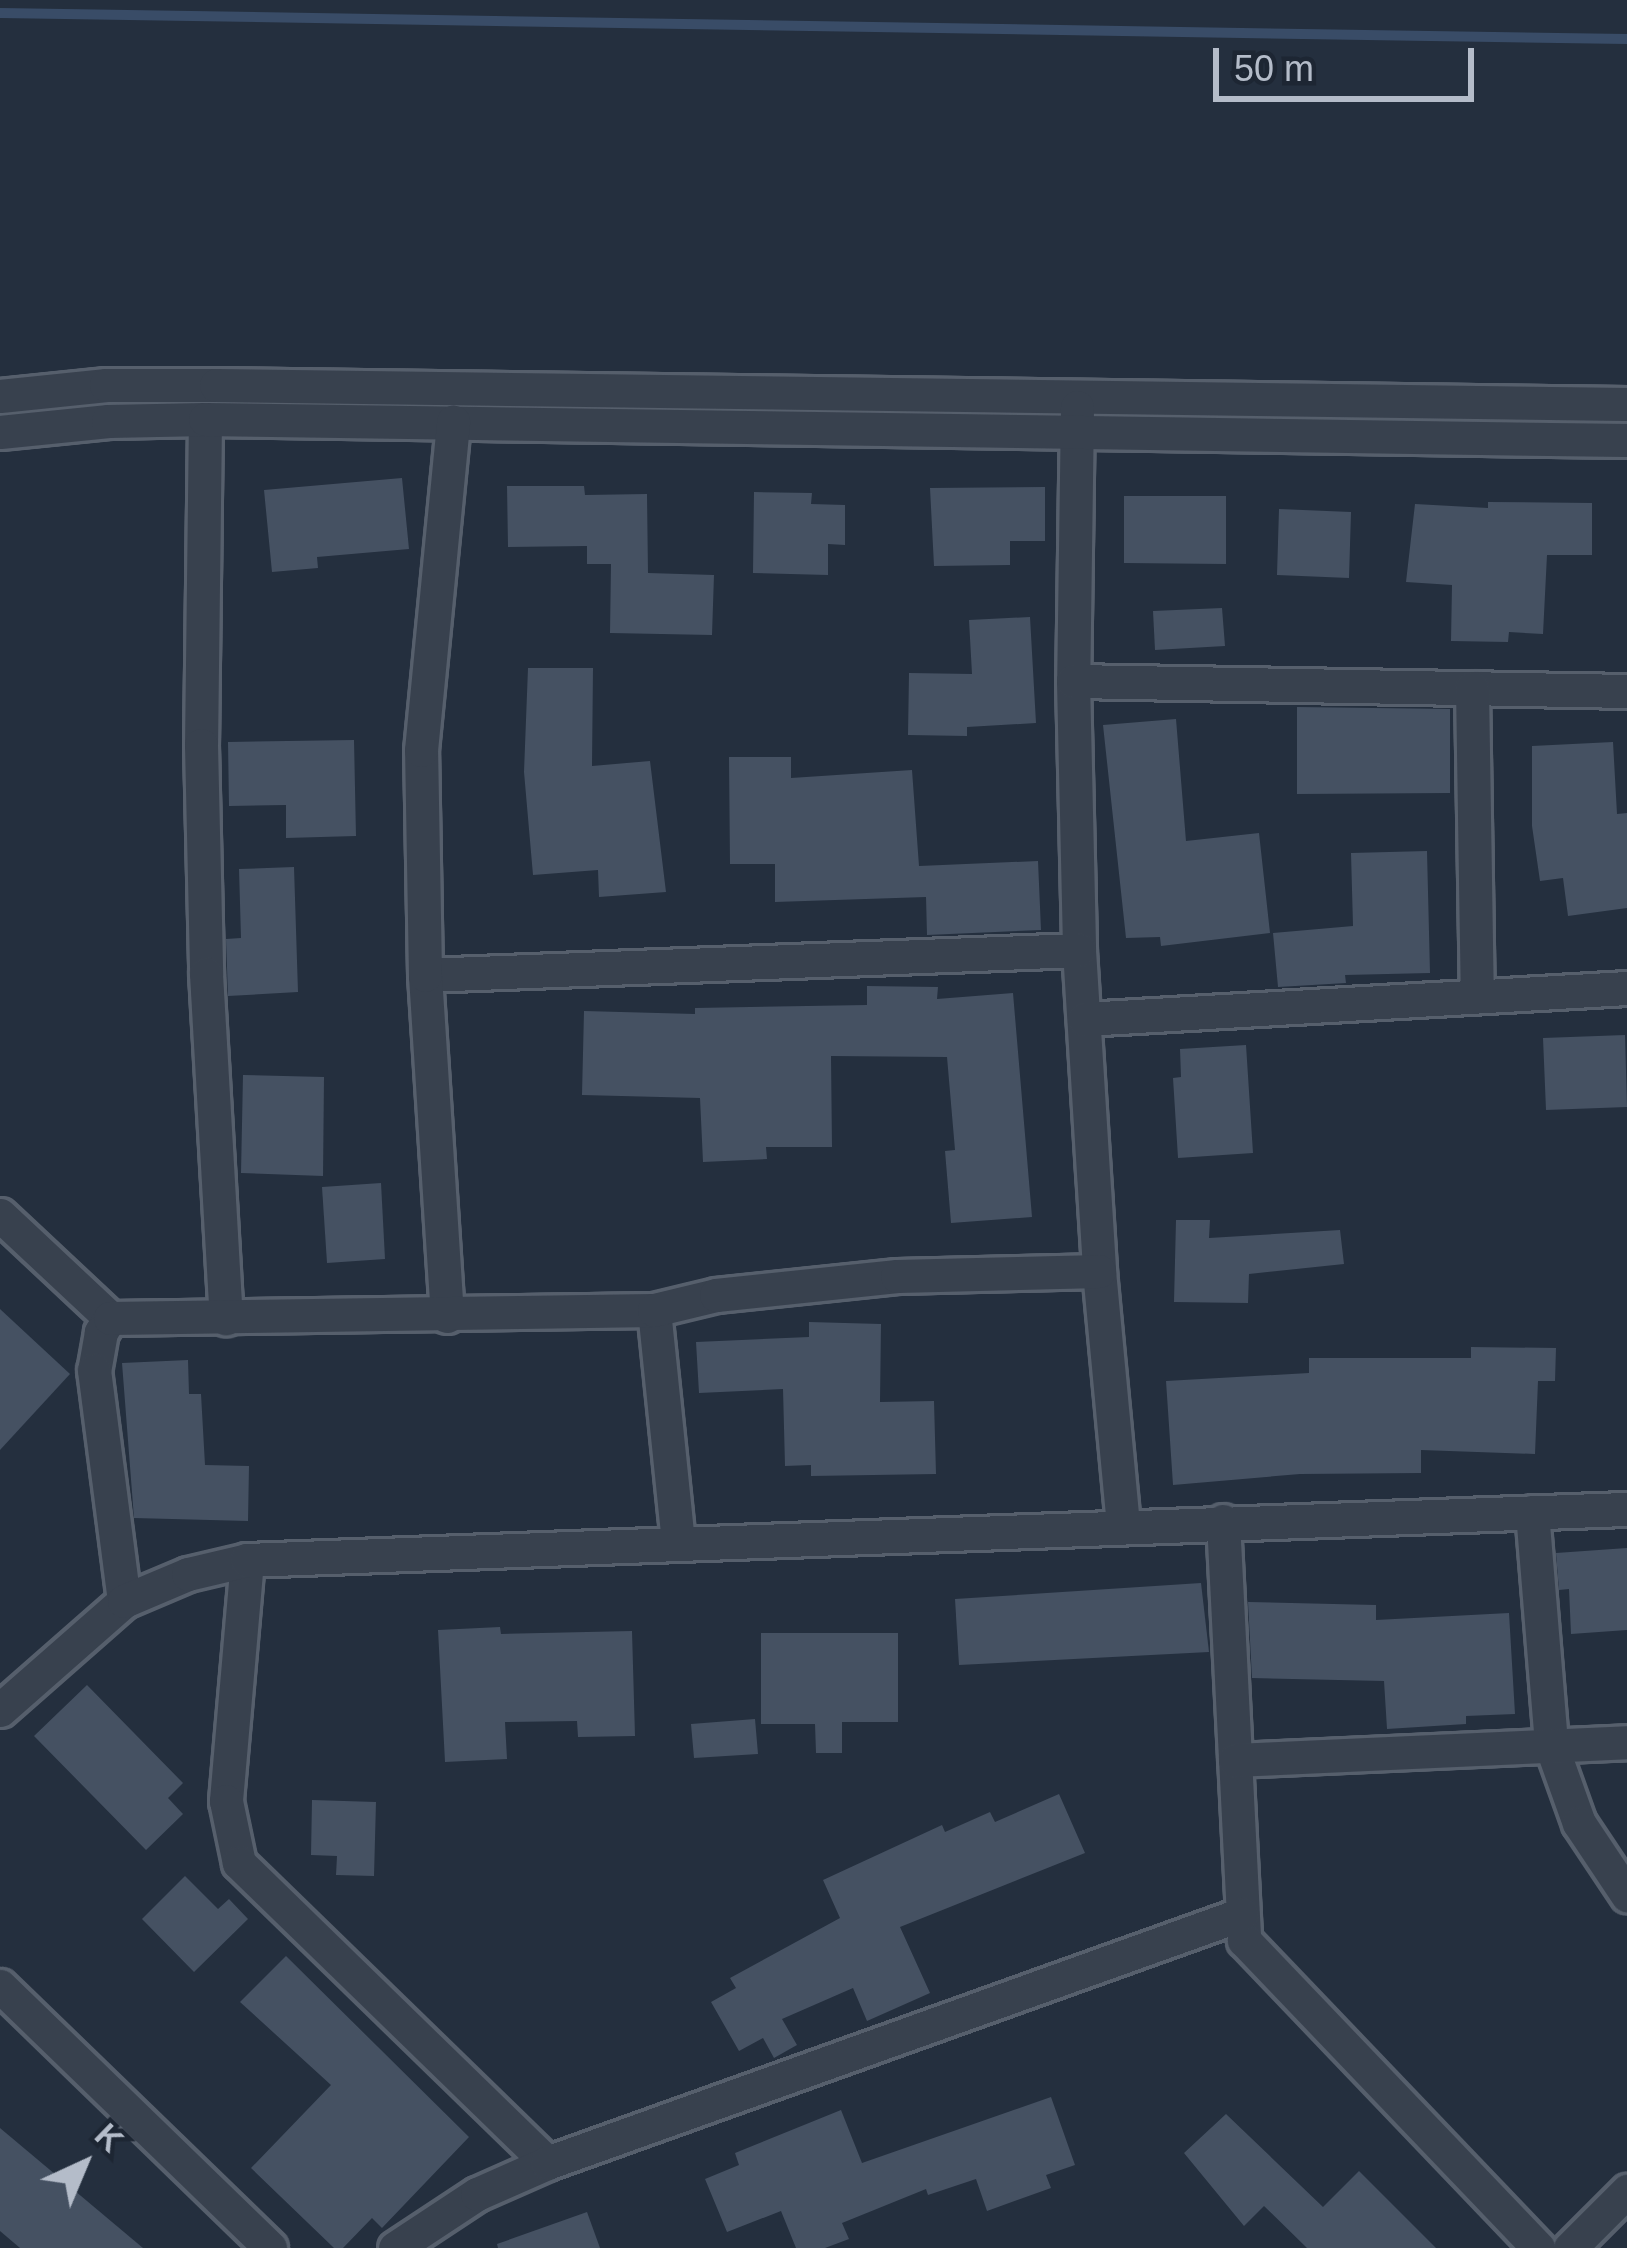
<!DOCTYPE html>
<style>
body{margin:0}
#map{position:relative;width:1627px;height:2248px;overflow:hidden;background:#242f3e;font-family:Helvetica,sans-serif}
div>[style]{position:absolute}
.stream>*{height:10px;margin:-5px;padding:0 5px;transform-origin:5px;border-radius:5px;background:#394c67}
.building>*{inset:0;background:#455162}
.roads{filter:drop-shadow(3px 0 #565f6c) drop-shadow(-3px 0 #565f6c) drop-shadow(0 3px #565f6c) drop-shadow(0 -3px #565f6c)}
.minor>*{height:33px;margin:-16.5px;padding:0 16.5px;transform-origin:16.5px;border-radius:16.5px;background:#38414e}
span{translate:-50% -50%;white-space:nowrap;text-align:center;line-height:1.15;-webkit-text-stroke:12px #1d2633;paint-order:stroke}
.north{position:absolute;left:24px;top:2104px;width:120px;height:120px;-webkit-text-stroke:9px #1d2633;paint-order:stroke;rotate:44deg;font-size:33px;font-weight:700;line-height:48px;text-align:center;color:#b4bcc9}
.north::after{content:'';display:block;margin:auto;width:42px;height:54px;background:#b4bcc9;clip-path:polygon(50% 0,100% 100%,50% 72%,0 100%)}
.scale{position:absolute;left:1213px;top:48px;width:261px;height:54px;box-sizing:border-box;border:6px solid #b4bcc9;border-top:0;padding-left:15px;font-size:36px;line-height:42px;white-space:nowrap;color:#b4bcc9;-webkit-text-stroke:9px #1d2633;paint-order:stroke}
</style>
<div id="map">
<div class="stream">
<i style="left:0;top:13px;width:1627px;rotate:0.92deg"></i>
</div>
<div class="building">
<i style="clip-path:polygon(402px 478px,409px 549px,317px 557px,318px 568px,272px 572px,264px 490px)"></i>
<i style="clip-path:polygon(507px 486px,584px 486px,585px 495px,647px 494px,648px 573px,714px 575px,712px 635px,610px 633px,611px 564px,587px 564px,587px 546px,508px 547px)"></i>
<i style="clip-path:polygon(1045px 487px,1045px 541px,1010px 541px,1010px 565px,934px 566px,930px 488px)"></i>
<i style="clip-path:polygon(754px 492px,812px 493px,811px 504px,845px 505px,845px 545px,828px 544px,828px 575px,753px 573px)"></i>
<i style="clip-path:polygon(1124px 496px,1226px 496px,1226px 564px,1124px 563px)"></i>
<i style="clip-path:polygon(1488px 502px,1592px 503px,1592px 555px,1547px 555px,1543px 634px,1509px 632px,1508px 642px,1451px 641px,1452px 585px,1406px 582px,1415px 504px,1488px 508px)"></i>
<i style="clip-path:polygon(1279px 509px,1351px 512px,1349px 578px,1277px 575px)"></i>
<i style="clip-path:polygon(1222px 608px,1225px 646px,1155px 650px,1153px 611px)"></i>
<i style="clip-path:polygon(1030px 617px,1036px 723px,967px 727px,967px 736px,908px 735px,909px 673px,972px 674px,969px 620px)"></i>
<i style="clip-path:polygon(528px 668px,593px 668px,592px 766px,650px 761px,666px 892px,599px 897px,598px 870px,533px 875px,524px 772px)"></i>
<i style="clip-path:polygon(1297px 707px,1450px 709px,1450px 793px,1297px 794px)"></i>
<i style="clip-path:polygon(1176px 719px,1186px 841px,1259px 833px,1270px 933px,1161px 946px,1160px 937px,1126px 938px,1103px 725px)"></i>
<i style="clip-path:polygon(354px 740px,356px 836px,286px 838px,286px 805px,229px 806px,228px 742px)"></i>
<i style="clip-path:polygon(1613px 742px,1617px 814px,1627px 813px,1627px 908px,1568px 916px,1563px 878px,1540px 881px,1532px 826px,1532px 746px)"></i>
<i style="clip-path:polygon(729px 757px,791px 757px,791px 778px,912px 770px,919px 866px,1038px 861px,1041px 930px,927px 935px,926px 897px,775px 902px,775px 864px,730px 864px)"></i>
<i style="clip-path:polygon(1427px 851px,1430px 973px,1345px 975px,1346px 983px,1278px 987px,1273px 933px,1353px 926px,1351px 853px)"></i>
<i style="clip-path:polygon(294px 867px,298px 992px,228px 996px,226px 939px,241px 938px,239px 869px)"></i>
<i style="clip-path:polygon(867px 986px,938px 987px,937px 999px,1013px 993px,1032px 1217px,951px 1223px,945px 1151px,955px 1150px,947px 1057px,831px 1056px,832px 1147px,766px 1147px,767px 1159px,703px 1162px,700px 1098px,582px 1095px,584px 1011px,695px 1014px,695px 1008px,867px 1005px)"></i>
<i style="clip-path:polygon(1625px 1035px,1627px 1107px,1546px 1110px,1543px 1038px)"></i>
<i style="clip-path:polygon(1246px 1045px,1253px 1153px,1178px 1158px,1173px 1078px,1181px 1077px,1180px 1049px)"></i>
<i style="clip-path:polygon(243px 1075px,324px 1077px,323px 1176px,241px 1173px)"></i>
<i style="clip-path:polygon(381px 1183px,385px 1259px,327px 1263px,322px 1187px)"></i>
<i style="clip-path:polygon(1176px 1220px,1210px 1220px,1209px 1238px,1340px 1230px,1344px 1264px,1249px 1274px,1248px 1303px,1174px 1302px)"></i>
<i style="clip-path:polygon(0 1309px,70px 1374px,0 1450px)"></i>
<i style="clip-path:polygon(809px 1322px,881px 1324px,880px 1402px,934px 1401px,936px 1474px,811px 1476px,811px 1465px,785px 1466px,783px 1389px,699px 1393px,696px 1342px,809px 1337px)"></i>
<i style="clip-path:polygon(1471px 1347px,1556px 1348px,1555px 1381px,1538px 1381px,1535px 1454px,1421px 1450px,1421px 1473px,1300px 1474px,1173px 1485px,1166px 1381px,1309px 1373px,1309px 1358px,1471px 1358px)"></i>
<i style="clip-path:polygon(188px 1360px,189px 1394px,201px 1394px,205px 1465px,249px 1466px,248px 1521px,134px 1518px,122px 1363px)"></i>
<i style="clip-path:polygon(1627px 1548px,1627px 1630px,1571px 1634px,1569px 1589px,1559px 1590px,1556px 1553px)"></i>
<i style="clip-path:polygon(1201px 1583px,1209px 1652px,959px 1665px,955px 1599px)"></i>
<i style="clip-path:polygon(1248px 1602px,1376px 1605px,1376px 1620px,1509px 1613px,1515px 1714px,1466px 1716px,1466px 1724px,1387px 1729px,1384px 1681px,1252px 1678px)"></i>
<i style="clip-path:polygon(500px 1627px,501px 1634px,632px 1631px,635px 1736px,578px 1737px,577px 1721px,505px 1722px,507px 1759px,445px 1762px,438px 1630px)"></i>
<i style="clip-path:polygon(761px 1633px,898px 1633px,898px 1722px,842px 1722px,842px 1753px,816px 1753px,815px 1724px,761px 1724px)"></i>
<i style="clip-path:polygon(87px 1685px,183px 1783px,168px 1798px,183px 1814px,146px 1850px,34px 1736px)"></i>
<i style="clip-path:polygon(755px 1719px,758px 1754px,694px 1758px,691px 1724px)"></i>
<i style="clip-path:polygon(1059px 1794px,1085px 1853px,900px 1927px,930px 1993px,867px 2021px,853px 1988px,782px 2019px,797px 2045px,774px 2058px,763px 2038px,739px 2051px,711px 2002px,736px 1988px,730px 1978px,840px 1918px,823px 1880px,942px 1825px,945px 1832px,990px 1812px,995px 1822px)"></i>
<i style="clip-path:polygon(312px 1800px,376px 1802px,374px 1876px,336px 1875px,337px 1856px,311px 1855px)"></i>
<i style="clip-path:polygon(185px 1876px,218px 1909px,229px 1899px,248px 1919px,194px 1972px,142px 1919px)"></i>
<i style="clip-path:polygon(286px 1956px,469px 2137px,382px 2228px,372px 2218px,343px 2248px,334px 2248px,251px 2168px,331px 2085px,240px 2002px)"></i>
<i style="clip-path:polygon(1051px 2097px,1075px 2165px,1046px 2175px,1051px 2188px,987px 2211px,976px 2179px,928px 2195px,926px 2189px,842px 2223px,849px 2239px,825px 2248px,796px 2248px,781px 2211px,727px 2232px,705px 2179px,739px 2165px,735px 2153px,841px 2110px,862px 2163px)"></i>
<i style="clip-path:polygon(1226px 2114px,1323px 2207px,1359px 2171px,1436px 2248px,1307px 2248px,1264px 2206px,1244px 2226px,1184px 2153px)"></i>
<i style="clip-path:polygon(0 2128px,143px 2248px,20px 2248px,0 2231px)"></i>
<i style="clip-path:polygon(587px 2212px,600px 2248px,498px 2248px,497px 2244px)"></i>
</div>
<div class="roads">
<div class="minor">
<i style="left:0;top:396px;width:107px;rotate:-5.9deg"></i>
<i style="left:106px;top:385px;width:110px"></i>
<i style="left:216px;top:385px;width:1411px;rotate:0.77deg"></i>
<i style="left:1077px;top:407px;width:274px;rotate:90.8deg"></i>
<i style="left:1073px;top:681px;width:269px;rotate:88.7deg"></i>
<i style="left:1079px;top:950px;width:322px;rotate:86.4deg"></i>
<i style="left:1099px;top:1271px;width:255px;rotate:84.6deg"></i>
<i style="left:205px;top:419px;width:326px;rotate:90.7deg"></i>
<i style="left:201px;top:745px;width:229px;rotate:88.7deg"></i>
<i style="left:206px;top:974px;width:345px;rotate:86.7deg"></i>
<i style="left:0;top:432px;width:109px;rotate:-5.8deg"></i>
<i style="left:108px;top:421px;width:97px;rotate:-1.2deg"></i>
<i style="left:205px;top:419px;width:1422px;rotate:0.85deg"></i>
<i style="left:1073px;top:681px;width:554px;rotate:1.03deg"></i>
<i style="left:1472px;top:688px;width:307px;rotate:89.1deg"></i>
<i style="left:425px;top:975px;width:654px;rotate:-2.19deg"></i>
<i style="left:1084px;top:1019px;width:544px;rotate:-3.27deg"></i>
<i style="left:0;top:1215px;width:151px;rotate:43.1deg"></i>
<i style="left:110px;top:1318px;width:17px;rotate:123deg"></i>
<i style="left:101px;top:1332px;width:39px;rotate:100deg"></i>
<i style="left:94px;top:1370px;width:233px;rotate:82.6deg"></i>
<i style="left:654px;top:1310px;width:233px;rotate:84.1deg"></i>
<i style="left:447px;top:1316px;width:342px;rotate:-93.7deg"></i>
<i style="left:425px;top:975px;width:225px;rotate:-91deg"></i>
<i style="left:421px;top:750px;width:330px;rotate:-84.4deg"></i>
<i style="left:110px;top:1318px;width:544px;rotate:-0.84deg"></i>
<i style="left:654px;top:1310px;width:64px;rotate:-13.6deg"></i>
<i style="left:716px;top:1295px;width:182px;rotate:-6deg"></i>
<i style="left:897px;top:1276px;width:202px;rotate:-1.4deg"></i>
<i style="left:1532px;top:1512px;width:234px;rotate:85.3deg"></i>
<i style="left:1551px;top:1745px;width:83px;rotate:70.3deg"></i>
<i style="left:1579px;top:1823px;width:87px;rotate:56.3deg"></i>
<i style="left:1223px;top:1521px;width:420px;rotate:87.1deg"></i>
<i style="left:1244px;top:1940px;width:426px;rotate:46.3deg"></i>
<i style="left:247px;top:1560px;width:242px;rotate:95deg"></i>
<i style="left:226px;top:1801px;width:63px;rotate:78.2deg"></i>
<i style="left:239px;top:1863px;width:430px;rotate:44.2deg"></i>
<i style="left:0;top:1710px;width:165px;rotate:-41.3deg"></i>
<i style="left:124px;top:1601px;width:69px;rotate:-22.9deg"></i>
<i style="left:188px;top:1574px;width:61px;rotate:-13.3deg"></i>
<i style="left:247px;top:1560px;width:1381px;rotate:-2.12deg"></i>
<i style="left:1235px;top:1760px;width:392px;rotate:-2.6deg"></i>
<i style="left:0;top:1986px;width:376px;rotate:44.1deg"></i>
<i style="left:395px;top:2248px;width:98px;rotate:-33.4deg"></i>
<i style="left:477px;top:2194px;width:77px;rotate:-23.9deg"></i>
<i style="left:547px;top:2163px;width:738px;rotate:-19.71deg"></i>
<i style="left:1570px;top:2248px;width:81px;rotate:-45deg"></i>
</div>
</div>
<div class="north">K</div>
<div class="scale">50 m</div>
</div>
